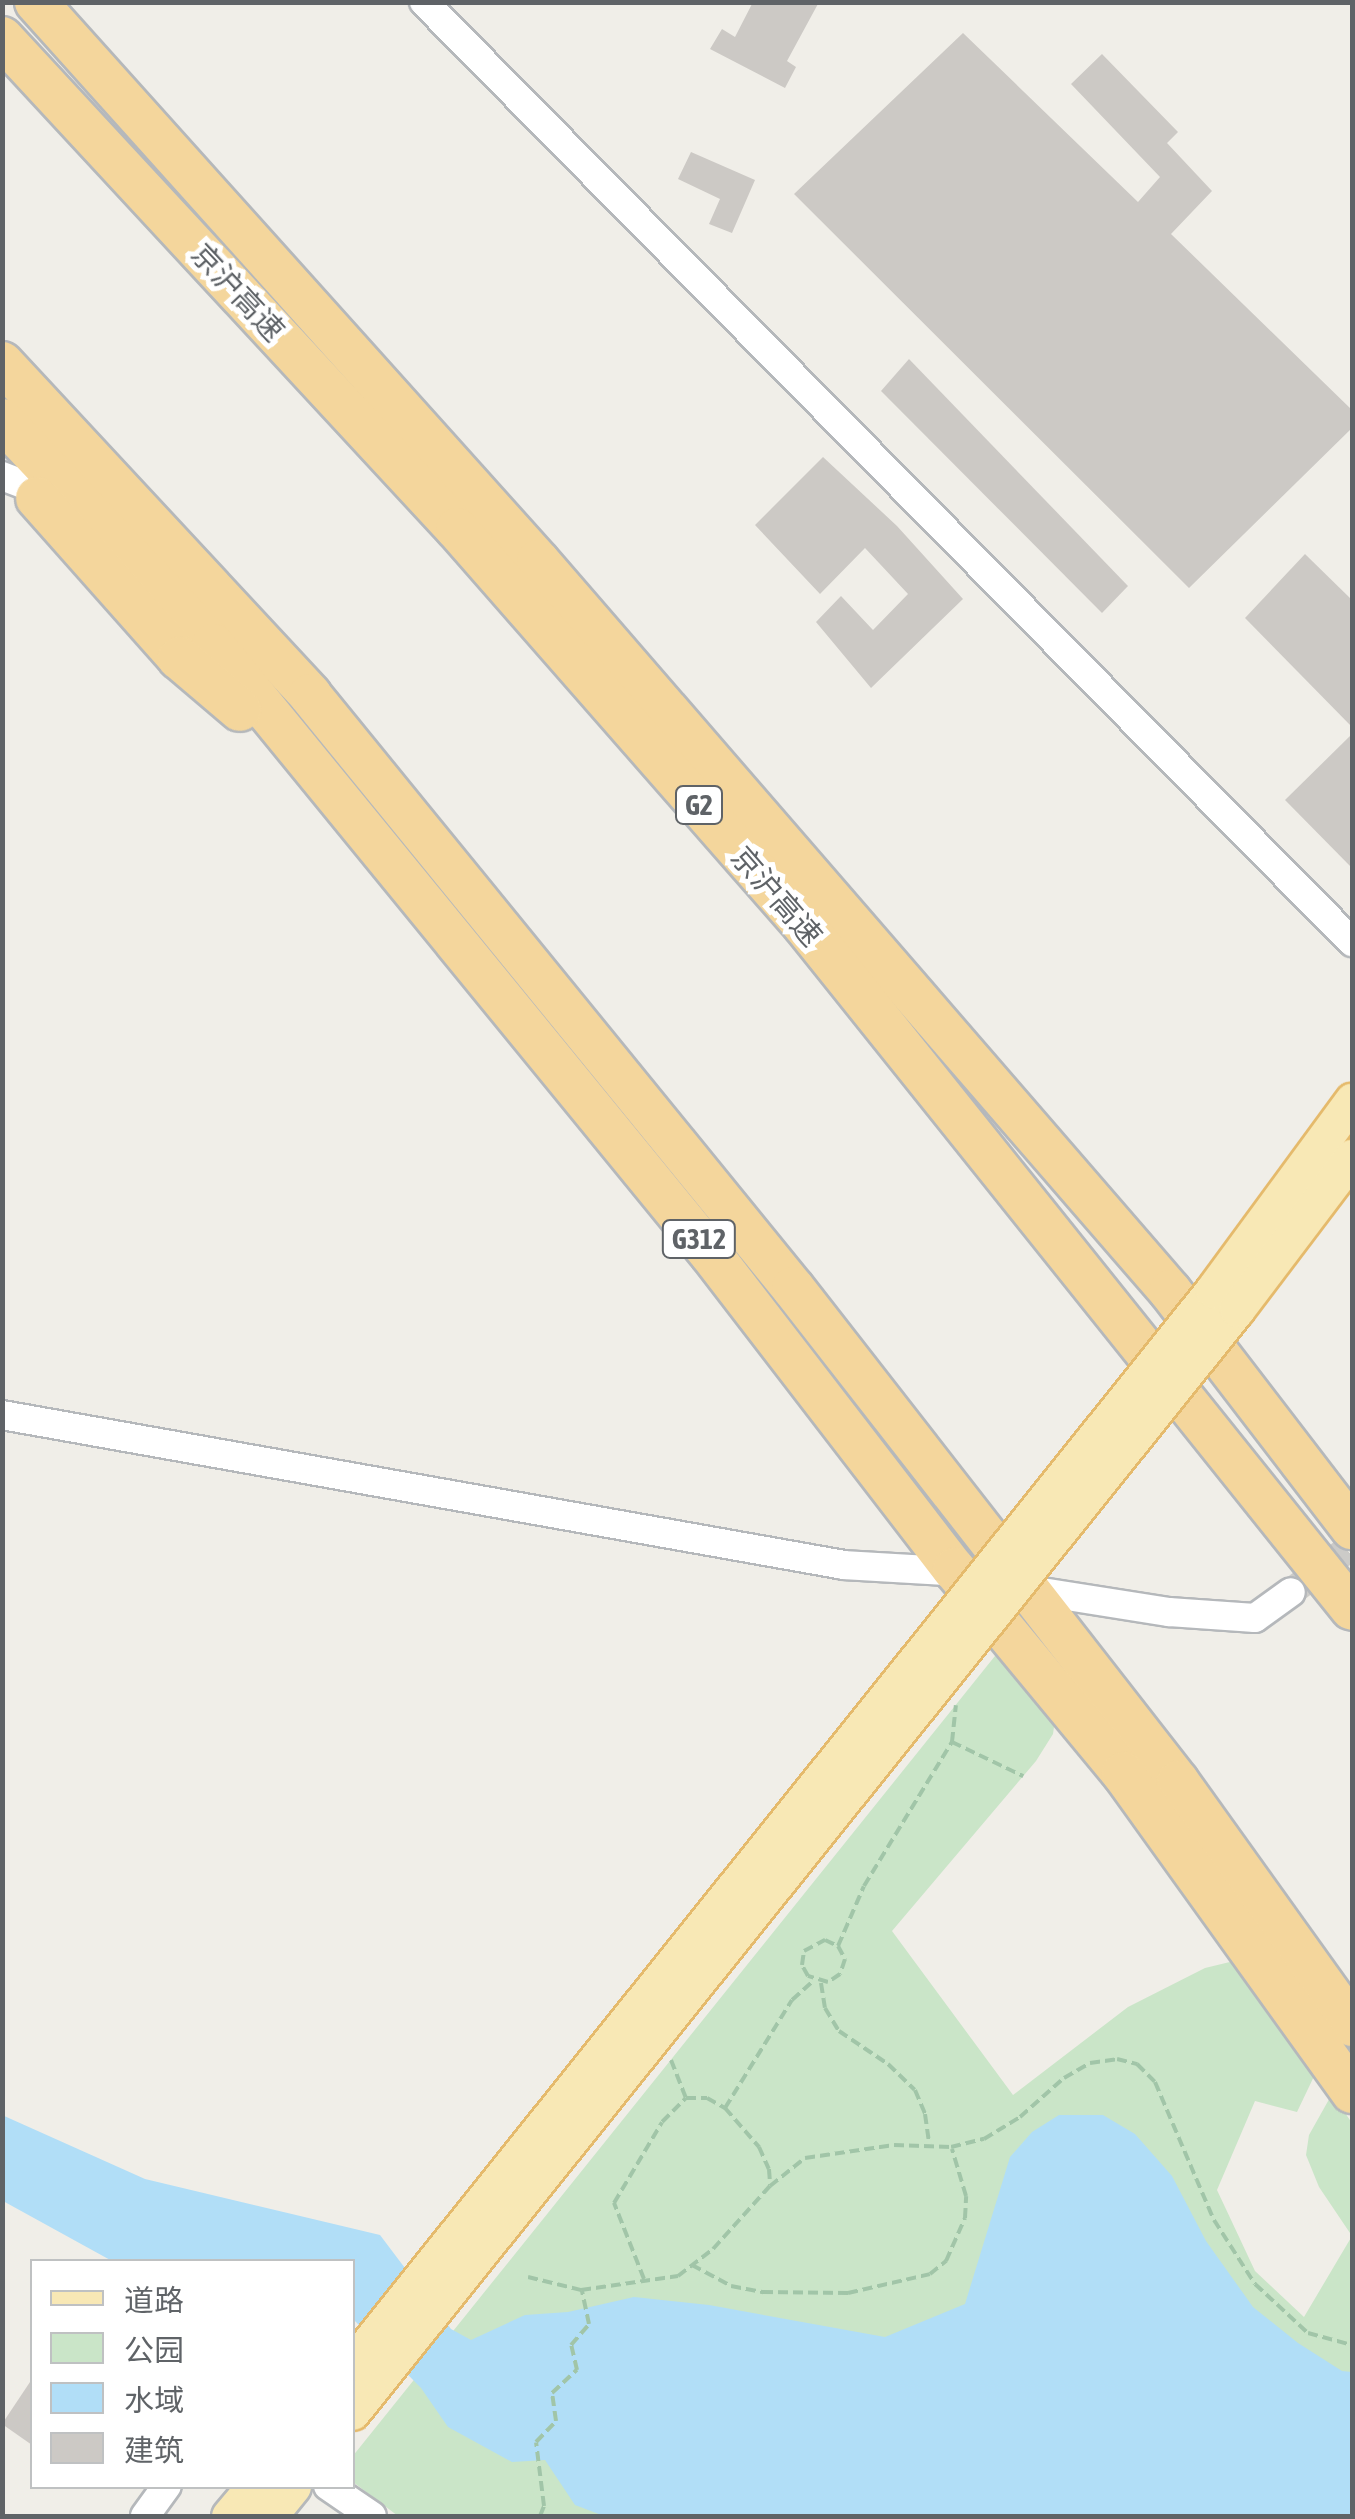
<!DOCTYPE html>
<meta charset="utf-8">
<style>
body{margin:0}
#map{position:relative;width:1355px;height:2519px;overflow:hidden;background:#f0eee8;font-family:"Asap Condensed","Noto Sans SC",sans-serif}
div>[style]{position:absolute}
.green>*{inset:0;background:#cae5c8}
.water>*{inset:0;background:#b1def7}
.building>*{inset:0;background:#ccc9c5}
.minor-tunnel>*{height:28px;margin-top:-14px;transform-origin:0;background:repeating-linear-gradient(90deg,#cccbc8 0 28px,transparent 0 42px)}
.path>*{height:4px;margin-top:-2px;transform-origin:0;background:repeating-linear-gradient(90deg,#a1c5a8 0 10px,transparent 0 15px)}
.roads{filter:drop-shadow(2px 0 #b5b8bb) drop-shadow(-2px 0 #b5b8bb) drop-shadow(0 2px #b5b8bb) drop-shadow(0 -2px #b5b8bb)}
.minor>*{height:28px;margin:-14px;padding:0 14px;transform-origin:14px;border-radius:14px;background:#fff}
.major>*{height:35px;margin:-17.5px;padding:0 17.5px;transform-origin:17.5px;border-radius:17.5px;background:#f8e8b5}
.highway>*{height:42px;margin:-21px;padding:0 21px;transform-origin:21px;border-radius:21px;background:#f4d69c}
.bridges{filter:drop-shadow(2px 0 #e5ba6c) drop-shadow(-2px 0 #e5ba6c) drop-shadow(0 2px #e5ba6c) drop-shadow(0 -2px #e5ba6c)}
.major-bridge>*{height:35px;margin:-17.5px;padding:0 17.5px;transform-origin:17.5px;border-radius:17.5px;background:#f8e8b5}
span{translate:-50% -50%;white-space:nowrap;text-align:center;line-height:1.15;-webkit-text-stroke:10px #fff;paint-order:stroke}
.shield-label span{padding:2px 8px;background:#fff;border:2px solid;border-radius:8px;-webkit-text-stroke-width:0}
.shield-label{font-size:28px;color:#5f6367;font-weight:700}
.street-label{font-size:30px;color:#5f6367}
.frame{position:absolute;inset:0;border:5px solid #5f6367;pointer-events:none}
.legend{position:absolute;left:30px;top:2259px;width:325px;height:230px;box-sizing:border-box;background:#fff;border:2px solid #bfc1c2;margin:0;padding:12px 18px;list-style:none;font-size:30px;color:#5f6367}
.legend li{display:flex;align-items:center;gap:20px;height:50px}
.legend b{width:50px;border:2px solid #bfc1c2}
</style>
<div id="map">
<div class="green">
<i style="clip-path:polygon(1003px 1646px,1056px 1713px,1053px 1734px,1036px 1761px,892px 1931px,1013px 2095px,1128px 2007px,1205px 1968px,1234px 1961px,1318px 2068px,1297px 2112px,1255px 2101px,1217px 2190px,1255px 2271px,1304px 2317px,1352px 2236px,1319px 2187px,1306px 2155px,1309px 2135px,1332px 2094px,1352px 2123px,1352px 2516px,398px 2516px,353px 2482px,352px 2457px)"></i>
</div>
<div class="water">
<i style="clip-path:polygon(2px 2115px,145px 2179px,380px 2235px,451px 2329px,471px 2340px,525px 2315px,568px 2312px,634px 2297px,709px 2305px,885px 2337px,965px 2304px,1010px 2157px,1032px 2132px,1059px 2115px,1103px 2115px,1135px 2134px,1172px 2176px,1206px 2241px,1253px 2307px,1298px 2343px,1342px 2371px,1352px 2372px,1352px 2516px,604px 2516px,575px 2505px,545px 2460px,512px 2462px,448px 2427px,421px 2388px,353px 2319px,352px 2262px,112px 2261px,3px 2201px)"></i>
</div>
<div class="building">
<i style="clip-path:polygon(753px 2px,819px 2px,787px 61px,796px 67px,785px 88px,710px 49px,722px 29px,735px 37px)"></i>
<i style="clip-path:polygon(963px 33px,1138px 202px,1160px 177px,1071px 84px,1102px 54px,1178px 132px,1167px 143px,1212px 191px,1171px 234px,1352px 410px,1352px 428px,1189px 588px,794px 194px)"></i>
<i style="clip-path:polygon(691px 152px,755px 180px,732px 233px,709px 224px,720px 199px,678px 179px)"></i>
<i style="clip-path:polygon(909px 359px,1128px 586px,1102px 613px,881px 391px)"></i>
<i style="clip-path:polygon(823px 457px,897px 526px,963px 599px,871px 688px,816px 622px,841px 596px,873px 630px,908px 594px,865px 548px,820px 594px,755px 525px)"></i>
<i style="clip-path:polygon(1305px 554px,1352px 600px,1352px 727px,1245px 618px)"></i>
<i style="clip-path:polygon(1352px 734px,1352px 868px,1285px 800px)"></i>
<i style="clip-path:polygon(32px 2379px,32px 2445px,2px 2424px)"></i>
</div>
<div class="minor-tunnel">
<i style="left:1291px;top:1592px;width:76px;rotate:-37deg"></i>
</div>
<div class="path">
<i style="left:952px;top:1742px;width:79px;rotate:25.6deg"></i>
<i style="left:838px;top:1946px;width:15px;rotate:62deg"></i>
<i style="left:845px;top:1959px;width:16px;rotate:108deg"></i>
<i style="left:840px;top:1974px;width:14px;rotate:146deg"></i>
<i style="left:828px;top:1982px;width:21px;rotate:-163deg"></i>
<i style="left:808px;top:1976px;width:13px;rotate:-119deg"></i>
<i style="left:802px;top:1965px;width:14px;rotate:-82deg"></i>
<i style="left:804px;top:1951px;width:24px;rotate:-28deg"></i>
<i style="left:825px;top:1940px;width:14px;rotate:25deg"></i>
<i style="left:838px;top:1946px;width:65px;rotate:-66.6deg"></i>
<i style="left:864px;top:1886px;width:169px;rotate:-58.6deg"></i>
<i style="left:952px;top:1742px;width:37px;rotate:-84deg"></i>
<i style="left:821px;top:1983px;width:25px;rotate:81deg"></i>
<i style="left:825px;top:2008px;width:27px;rotate:59deg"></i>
<i style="left:839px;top:2031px;width:59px;rotate:34deg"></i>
<i style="left:888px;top:2064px;width:37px;rotate:44deg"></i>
<i style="left:915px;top:2090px;width:26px;rotate:67deg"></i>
<i style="left:925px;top:2114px;width:30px;rotate:82deg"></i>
<i style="left:671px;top:2060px;width:41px;rotate:68.5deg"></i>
<i style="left:686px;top:2098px;width:21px"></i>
<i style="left:707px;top:2098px;width:21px;rotate:29deg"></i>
<i style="left:725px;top:2108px;width:52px;rotate:48.9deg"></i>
<i style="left:759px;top:2147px;width:24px;rotate:66deg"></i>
<i style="left:769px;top:2169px;width:16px;rotate:86deg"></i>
<i style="left:725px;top:2108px;width:127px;rotate:-58.2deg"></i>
<i style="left:792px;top:2000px;width:28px;rotate:-42deg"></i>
<i style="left:692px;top:2265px;width:44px;rotate:28.3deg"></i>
<i style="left:731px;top:2286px;width:33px;rotate:11deg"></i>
<i style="left:763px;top:2292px;width:85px;rotate:0.7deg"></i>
<i style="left:848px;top:2293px;width:84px;rotate:-13deg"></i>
<i style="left:930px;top:2274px;width:21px;rotate:-39deg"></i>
<i style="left:946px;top:2261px;width:47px;rotate:-66.2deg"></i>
<i style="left:965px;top:2218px;width:22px;rotate:-87deg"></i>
<i style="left:966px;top:2196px;width:49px;rotate:-106.6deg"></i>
<i style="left:528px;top:2277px;width:55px;rotate:13.8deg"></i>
<i style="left:581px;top:2290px;width:98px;rotate:-8.2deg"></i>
<i style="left:678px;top:2276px;width:44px;rotate:-37.6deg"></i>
<i style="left:713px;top:2249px;width:85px;rotate:-47.9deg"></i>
<i style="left:770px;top:2186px;width:45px;rotate:-38.7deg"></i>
<i style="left:805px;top:2158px;width:90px;rotate:-8.3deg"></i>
<i style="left:894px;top:2145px;width:57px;rotate:2deg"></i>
<i style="left:951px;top:2147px;width:34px;rotate:-14deg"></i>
<i style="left:984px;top:2139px;width:42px;rotate:-31.4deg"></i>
<i style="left:1020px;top:2117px;width:59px;rotate:-41.6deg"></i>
<i style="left:1064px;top:2078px;width:30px;rotate:-30deg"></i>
<i style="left:1090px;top:2063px;width:27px;rotate:-8deg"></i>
<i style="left:1117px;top:2059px;width:21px;rotate:14deg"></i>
<i style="left:1137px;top:2064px;width:25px;rotate:45deg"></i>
<i style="left:1155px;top:2082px;width:150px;rotate:66.9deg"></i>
<i style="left:1214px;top:2220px;width:76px;rotate:57.4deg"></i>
<i style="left:1255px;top:2284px;width:72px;rotate:42.8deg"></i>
<i style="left:1308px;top:2333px;width:46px;rotate:15.3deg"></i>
<i style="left:644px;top:2279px;width:82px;rotate:-111.5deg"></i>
<i style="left:614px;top:2203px;width:94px;rotate:-59.3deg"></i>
<i style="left:662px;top:2122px;width:34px;rotate:-45deg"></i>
<i style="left:540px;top:2516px;width:11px;rotate:-68deg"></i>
<i style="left:544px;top:2506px;width:64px;rotate:-97.1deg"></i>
<i style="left:536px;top:2442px;width:29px;rotate:-46deg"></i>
<i style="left:556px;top:2421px;width:28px;rotate:-98deg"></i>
<i style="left:552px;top:2393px;width:34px;rotate:-43deg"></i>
<i style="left:577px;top:2370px;width:26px;rotate:-103deg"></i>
<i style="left:571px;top:2345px;width:28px;rotate:-49deg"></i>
<i style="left:589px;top:2324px;width:34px;rotate:-102deg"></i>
</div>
<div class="roads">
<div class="minor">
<i style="left:424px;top:2px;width:1321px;rotate:45.37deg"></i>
<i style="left:2px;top:476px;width:25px;rotate:21deg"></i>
<i style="left:2px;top:1415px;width:855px;rotate:10.1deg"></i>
<i style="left:844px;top:1565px;width:118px;rotate:3.4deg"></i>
<i style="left:1023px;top:1589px;width:148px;rotate:9deg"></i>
<i style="left:1169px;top:1612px;width:86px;rotate:4deg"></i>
<i style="left:1255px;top:1618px;width:44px;rotate:-35.8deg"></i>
<i style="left:328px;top:2486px;width:53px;rotate:34.3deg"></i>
<i style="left:145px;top:2516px;width:37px;rotate:-54deg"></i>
</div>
<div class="major">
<i style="left:229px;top:2516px;width:39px;rotate:-50deg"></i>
<i style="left:269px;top:2516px;width:38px;rotate:-51deg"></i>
</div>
<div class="highway">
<i style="left:36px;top:2px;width:751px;rotate:48.08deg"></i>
<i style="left:538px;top:561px;width:966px;rotate:49.12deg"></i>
<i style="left:1170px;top:1291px;width:299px;rotate:52.5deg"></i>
<i style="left:2px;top:38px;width:669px;rotate:47.18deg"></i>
<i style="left:457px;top:529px;width:527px;rotate:48.77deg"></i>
<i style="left:804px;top:925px;width:876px;rotate:51.3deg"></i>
<i style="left:2px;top:363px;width:453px;rotate:47.1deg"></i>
<i style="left:310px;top:695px;width:765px;rotate:50.84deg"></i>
<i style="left:793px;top:1288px;width:626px;rotate:52.07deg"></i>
<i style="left:1178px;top:1782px;width:299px;rotate:54.4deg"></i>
<i style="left:2px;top:420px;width:308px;rotate:46.8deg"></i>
<i style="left:213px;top:645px;width:787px;rotate:50.73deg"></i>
<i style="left:711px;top:1254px;width:398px;rotate:52.4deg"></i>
<i style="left:954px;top:1569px;width:265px;rotate:50.4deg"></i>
<i style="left:1123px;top:1773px;width:393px;rotate:54.3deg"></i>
<i style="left:37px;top:498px;width:214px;rotate:48.4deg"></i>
<i style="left:179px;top:658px;width:80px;rotate:40.4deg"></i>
</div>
</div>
<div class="bridges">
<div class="major-bridge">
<i style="left:352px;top:2364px;width:1377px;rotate:-51.28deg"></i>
<i style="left:1213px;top:1290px;width:235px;rotate:-53.7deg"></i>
<i style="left:352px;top:2412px;width:1414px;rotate:-51.26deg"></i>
<i style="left:1237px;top:1309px;width:191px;rotate:-52.9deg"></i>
</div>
</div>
<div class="shield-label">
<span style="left:699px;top:805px">G2</span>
<span style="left:699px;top:1239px">G312</span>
</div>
<div class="street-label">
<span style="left:238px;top:292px;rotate:47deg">京沪高速</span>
<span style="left:777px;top:896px;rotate:49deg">京沪高速</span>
</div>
<div class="frame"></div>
<ul class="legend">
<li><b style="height:12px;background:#f8e8b5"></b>道路</li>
<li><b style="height:28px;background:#cae5c8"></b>公园</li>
<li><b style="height:28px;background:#b1def7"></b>水域</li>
<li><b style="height:28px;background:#ccc9c5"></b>建筑</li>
</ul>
</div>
